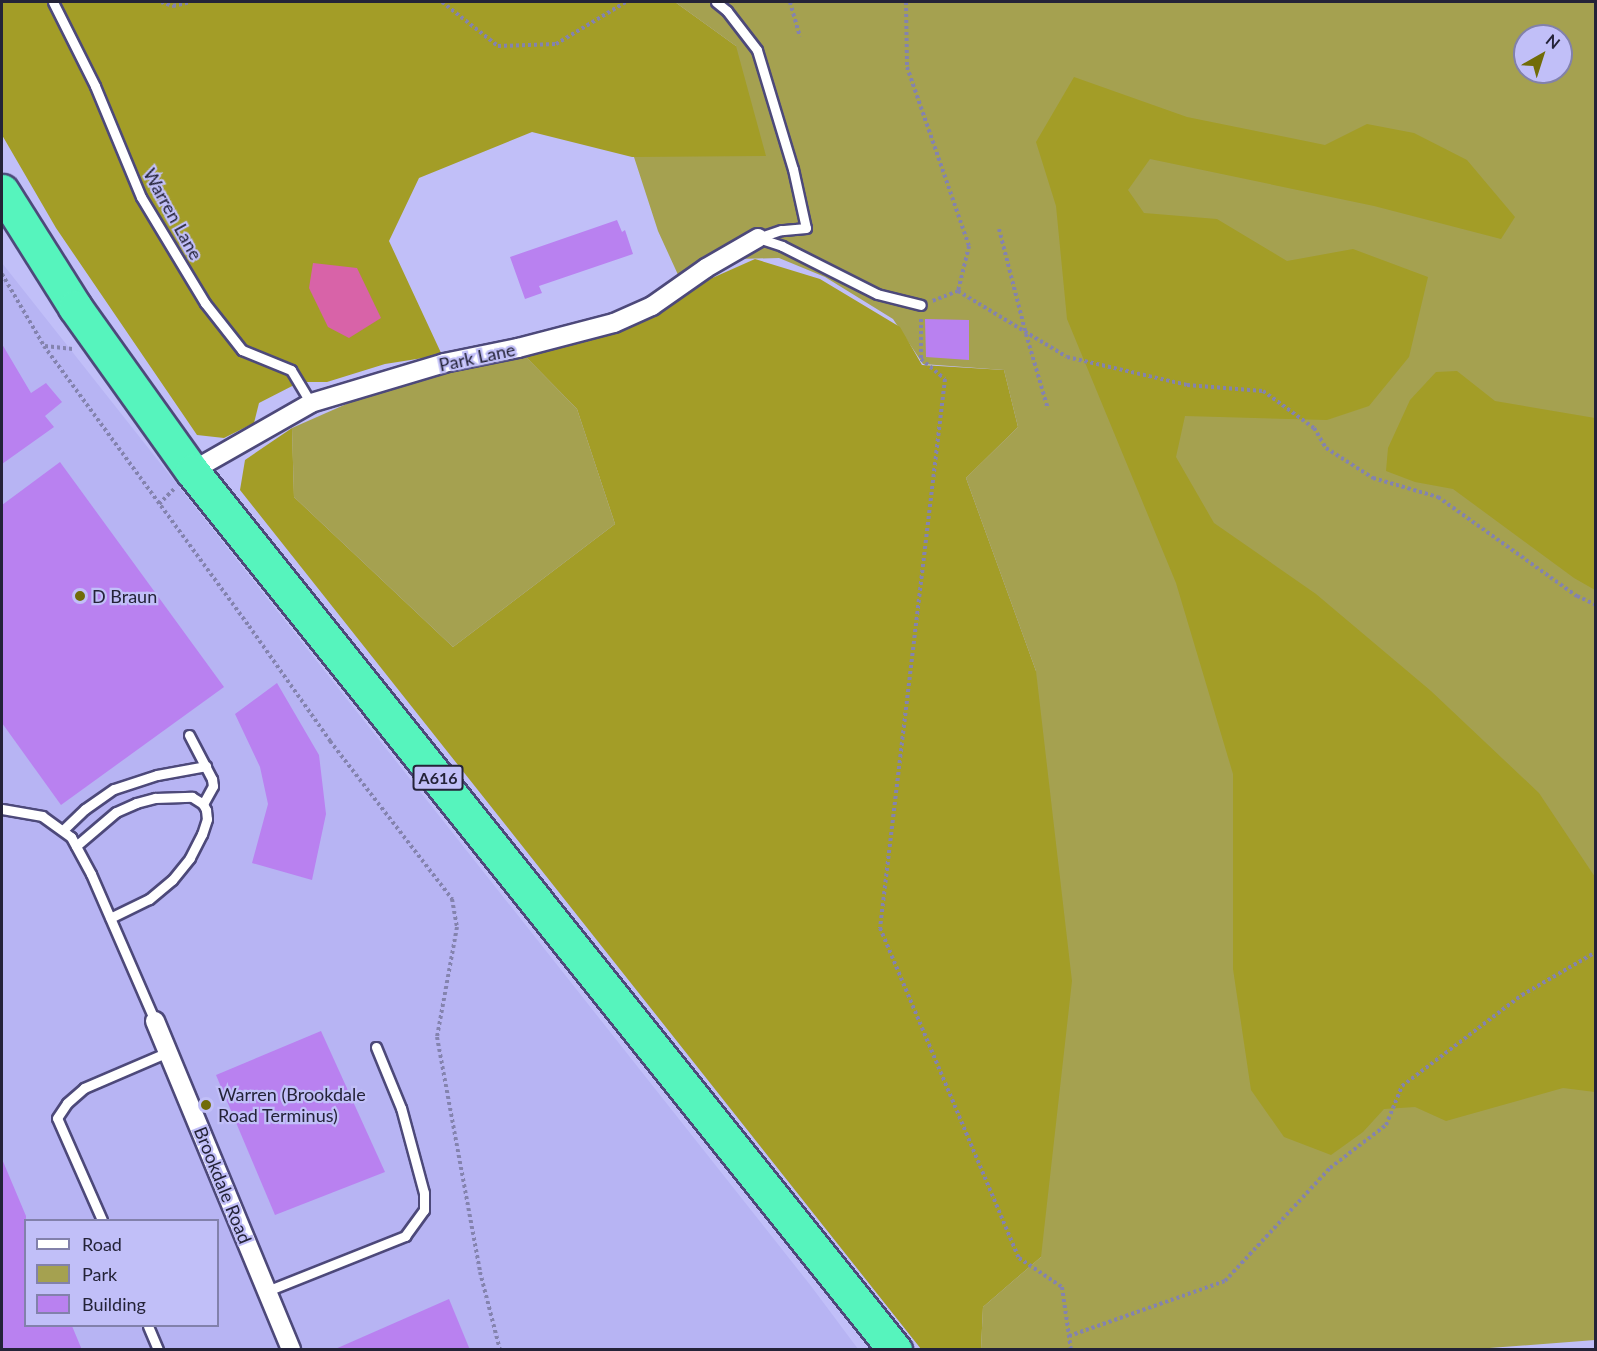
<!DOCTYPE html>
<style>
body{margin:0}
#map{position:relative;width:1597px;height:1351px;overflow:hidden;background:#c1bff8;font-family:Lato,sans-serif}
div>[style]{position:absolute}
.built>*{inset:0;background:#b7b4f3}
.green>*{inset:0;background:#a5a150}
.forest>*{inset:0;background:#a39d27}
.water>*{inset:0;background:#d863a8}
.building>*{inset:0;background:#b981f0}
.path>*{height:4px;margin-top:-2px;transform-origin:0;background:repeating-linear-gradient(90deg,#8483ae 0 3px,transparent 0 6px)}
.roads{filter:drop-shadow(2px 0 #4d497a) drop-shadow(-2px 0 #4d497a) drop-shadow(0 2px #4d497a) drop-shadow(0 -2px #4d497a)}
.lane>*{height:9px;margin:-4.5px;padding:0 4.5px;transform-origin:4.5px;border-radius:4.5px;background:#fff}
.street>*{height:18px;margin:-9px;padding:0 9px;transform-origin:9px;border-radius:9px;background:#fff}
.highway>*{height:33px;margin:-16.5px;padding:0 16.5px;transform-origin:16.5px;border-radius:16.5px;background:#56f4bd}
.dots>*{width:16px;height:16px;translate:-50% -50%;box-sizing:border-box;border:3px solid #c1bff8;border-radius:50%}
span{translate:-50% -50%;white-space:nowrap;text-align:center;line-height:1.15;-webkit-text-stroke:4.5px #c1bff8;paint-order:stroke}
.shield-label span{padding:2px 4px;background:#c1bff8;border:2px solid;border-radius:4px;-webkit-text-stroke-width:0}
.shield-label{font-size:16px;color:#242338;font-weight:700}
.street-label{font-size:18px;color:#242338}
.poi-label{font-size:18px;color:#242338}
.left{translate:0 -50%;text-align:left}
.frame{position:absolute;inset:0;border:3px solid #242338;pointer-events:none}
.legend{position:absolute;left:24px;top:1219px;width:195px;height:108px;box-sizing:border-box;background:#c1bff8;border:2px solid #8281ab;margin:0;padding:8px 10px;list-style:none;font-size:18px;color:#242338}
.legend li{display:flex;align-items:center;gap:12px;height:30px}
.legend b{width:30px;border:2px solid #8281ab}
.north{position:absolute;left:1513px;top:24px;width:60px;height:60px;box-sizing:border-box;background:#c1bff8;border:2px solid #8281ab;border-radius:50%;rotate:39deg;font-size:16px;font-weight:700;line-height:24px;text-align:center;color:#242338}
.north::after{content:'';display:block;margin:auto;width:21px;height:27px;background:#716c08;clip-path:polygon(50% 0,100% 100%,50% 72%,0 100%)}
</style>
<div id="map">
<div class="built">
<i style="clip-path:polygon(evenodd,2px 263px,811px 1286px,858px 1349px,2px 1349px,2px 263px,26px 1220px,218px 1220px,218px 1326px,26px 1326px,26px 1220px)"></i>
</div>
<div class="green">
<i style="clip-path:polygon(evenodd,675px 2px,1595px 2px,1595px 1340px,1463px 1350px,981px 1349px,983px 1307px,1041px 1257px,1036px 671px,966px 478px,1018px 427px,1004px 370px,923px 364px,893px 319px,825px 277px,779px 258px,738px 259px,685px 290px,658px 231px,633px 154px,736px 46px,675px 2px,1525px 36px,1561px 36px,1561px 72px,1525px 72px,1525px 36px)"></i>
<i style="clip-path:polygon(524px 355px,577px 409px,615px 524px,453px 647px,294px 497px,292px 428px,385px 387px)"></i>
</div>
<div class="forest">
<i style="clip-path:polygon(2px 2px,675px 2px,736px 46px,766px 156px,632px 157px,532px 132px,419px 178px,389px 241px,442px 355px,385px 364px,327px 382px,300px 382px,259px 403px,254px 423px,224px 438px,197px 435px,56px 228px,2px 135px)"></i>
<i style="clip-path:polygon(1074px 77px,1187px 117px,1325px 145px,1367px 124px,1414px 133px,1467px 160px,1515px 217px,1501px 239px,1374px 206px,1150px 159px,1128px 190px,1144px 213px,1217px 219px,1287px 261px,1353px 249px,1428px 277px,1409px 357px,1369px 406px,1327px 420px,1185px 416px,1176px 457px,1214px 523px,1316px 594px,1431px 691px,1539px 793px,1595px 877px,1595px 1092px,1563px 1088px,1446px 1121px,1415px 1107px,1384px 1109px,1363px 1132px,1331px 1155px,1284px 1137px,1251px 1090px,1233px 969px,1233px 774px,1176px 583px,1067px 319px,1056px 206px,1036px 142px)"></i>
<i style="clip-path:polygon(755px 259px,820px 279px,900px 327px,922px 365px,1004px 370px,1018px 427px,966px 478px,1036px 671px,1072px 981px,1041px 1257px,983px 1307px,981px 1349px,921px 1349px,240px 490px,245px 460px,292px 428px,294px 497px,453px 647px,615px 524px,577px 409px,524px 355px,610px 335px,657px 313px,683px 291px)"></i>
<i style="clip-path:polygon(1457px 371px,1495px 401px,1595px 418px,1595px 590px,1574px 578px,1453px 489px,1415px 482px,1386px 471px,1388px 448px,1410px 400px,1436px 372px)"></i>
</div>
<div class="water">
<i style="clip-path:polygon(313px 263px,357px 268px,381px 318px,349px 338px,328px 327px,309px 288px)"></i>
</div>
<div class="building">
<i style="clip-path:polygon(617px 220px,622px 232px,625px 230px,633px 254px,539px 286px,542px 293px,525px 299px,510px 257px)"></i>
<i style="clip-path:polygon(925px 319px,969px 320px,969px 360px,926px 357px)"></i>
<i style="clip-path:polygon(2px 344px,31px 393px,46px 383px,62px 402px,45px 416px,54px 427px,2px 464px)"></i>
<i style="clip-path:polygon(60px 462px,224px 687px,61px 805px,2px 723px,2px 505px)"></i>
<i style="clip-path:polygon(277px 683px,319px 755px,326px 814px,312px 880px,252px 863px,268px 804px,260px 767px,235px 714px)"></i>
<i style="clip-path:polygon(321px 1031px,385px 1172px,275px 1215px,216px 1075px)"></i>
<i style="clip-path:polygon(2px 1159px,26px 1216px,26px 1326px,72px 1326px,82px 1350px,2px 1350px)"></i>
<i style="clip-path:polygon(449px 1299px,470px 1350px,333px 1350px)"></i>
</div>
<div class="path">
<i style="left:161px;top:2px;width:13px;rotate:18deg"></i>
<i style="left:173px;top:6px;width:18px;rotate:-13deg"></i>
<i style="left:442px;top:2px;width:71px;rotate:38.2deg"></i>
<i style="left:498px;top:46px;width:58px;rotate:-2deg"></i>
<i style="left:556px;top:44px;width:82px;rotate:-31deg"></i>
<i style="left:790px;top:2px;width:36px;rotate:74deg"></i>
<i style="left:906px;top:2px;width:65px;rotate:89.1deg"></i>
<i style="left:907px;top:67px;width:189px;rotate:70.9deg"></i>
<i style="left:969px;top:246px;width:46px;rotate:103.7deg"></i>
<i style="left:958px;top:291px;width:28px;rotate:159deg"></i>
<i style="left:999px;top:229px;width:108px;rotate:75.6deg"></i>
<i style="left:1026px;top:334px;width:78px;rotate:73.7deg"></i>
<i style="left:2px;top:274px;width:83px;rotate:59.7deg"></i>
<i style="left:44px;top:346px;width:347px;rotate:53.8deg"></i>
<i style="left:249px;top:626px;width:141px;rotate:54.8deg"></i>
<i style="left:330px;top:741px;width:200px;rotate:52.3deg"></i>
<i style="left:452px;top:899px;width:28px;rotate:80deg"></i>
<i style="left:457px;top:927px;width:112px;rotate:100.3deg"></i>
<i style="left:437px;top:1037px;width:239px;rotate:79.6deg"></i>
<i style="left:480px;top:1272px;width:81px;rotate:75.6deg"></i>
<i style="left:958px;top:291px;width:127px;rotate:31.2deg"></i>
<i style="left:1067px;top:357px;width:123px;rotate:13.1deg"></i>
<i style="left:1187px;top:385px;width:76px;rotate:4.5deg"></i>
<i style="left:1263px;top:391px;width:63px;rotate:36deg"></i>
<i style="left:1314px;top:428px;width:23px;rotate:59deg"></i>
<i style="left:1326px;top:448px;width:56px;rotate:32.6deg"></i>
<i style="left:1373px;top:478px;width:68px;rotate:16.3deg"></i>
<i style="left:1438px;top:497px;width:171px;rotate:35.5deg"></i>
<i style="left:1577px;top:596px;width:21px;rotate:25deg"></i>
<i style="left:921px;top:319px;width:40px;rotate:90deg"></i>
<i style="left:921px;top:359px;width:31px;rotate:40deg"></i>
<i style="left:945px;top:379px;width:553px;rotate:96.75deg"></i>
<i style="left:880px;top:928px;width:358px;rotate:67.2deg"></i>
<i style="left:1019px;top:1258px;width:52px;rotate:34deg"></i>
<i style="left:1062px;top:1287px;width:64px;rotate:81.9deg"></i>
<i style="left:45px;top:346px;width:28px;rotate:6deg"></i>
<i style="left:159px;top:504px;width:21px;rotate:-45deg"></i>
<i style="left:1069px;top:1336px;width:165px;rotate:-19.4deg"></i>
<i style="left:1225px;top:1281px;width:154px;rotate:-47.1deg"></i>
<i style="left:1330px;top:1168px;width:71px;rotate:-37.5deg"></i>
<i style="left:1386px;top:1125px;width:42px;rotate:-67.7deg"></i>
<i style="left:1402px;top:1086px;width:151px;rotate:-37.2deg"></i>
<i style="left:1522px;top:995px;width:86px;rotate:-30.2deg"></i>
</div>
<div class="roads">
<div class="lane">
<i style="left:53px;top:2px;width:94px;rotate:63.4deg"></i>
<i style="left:95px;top:86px;width:120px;rotate:67.5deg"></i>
<i style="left:141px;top:197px;width:124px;rotate:58.9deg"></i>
<i style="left:205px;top:303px;width:60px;rotate:51.8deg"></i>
<i style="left:242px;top:350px;width:53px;rotate:22.2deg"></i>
<i style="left:291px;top:370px;width:39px;rotate:59deg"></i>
<i style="left:716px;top:2px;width:14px;rotate:39deg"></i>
<i style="left:727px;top:11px;width:49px;rotate:52.4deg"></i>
<i style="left:757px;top:50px;width:124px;rotate:73.2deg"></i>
<i style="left:793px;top:169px;width:60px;rotate:77.6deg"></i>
<i style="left:806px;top:228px;width:25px;rotate:175deg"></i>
<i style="left:781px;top:230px;width:24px;rotate:161deg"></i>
<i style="left:758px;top:238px;width:25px;rotate:18deg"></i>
<i style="left:782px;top:246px;width:106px;rotate:26.8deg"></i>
<i style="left:877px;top:294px;width:45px;rotate:14deg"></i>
<i style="left:189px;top:735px;width:50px;rotate:62.4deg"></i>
<i style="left:212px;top:779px;width:7px;rotate:82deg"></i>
<i style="left:213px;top:786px;width:21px;rotate:119deg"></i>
<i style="left:2px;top:809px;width:41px;rotate:9.9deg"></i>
<i style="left:42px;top:816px;width:36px;rotate:36deg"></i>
<i style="left:71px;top:837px;width:42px;rotate:61.6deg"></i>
<i style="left:91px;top:874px;width:160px;rotate:66.5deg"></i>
<i style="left:63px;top:830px;width:30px;rotate:-44deg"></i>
<i style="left:85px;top:809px;width:35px;rotate:-35deg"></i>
<i style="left:114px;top:789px;width:45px;rotate:-18deg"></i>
<i style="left:157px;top:775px;width:50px;rotate:-10.4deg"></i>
<i style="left:76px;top:846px;width:52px;rotate:-40.4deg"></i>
<i style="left:116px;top:812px;width:22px;rotate:-24deg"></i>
<i style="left:136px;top:803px;width:20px;rotate:-15deg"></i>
<i style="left:155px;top:798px;width:37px;rotate:-2deg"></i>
<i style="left:192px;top:797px;width:13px;rotate:32deg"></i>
<i style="left:203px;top:804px;width:7px;rotate:63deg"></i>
<i style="left:206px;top:810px;width:9px;rotate:84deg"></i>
<i style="left:207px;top:819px;width:16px;rotate:108deg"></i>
<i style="left:202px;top:834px;width:27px;rotate:117deg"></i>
<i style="left:190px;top:858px;width:28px;rotate:129deg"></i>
<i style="left:172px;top:880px;width:30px;rotate:140deg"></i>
<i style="left:149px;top:899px;width:43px;rotate:154deg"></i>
<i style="left:102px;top:1220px;width:111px;rotate:-113.8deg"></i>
<i style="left:57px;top:1118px;width:18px;rotate:-56deg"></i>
<i style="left:67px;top:1103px;width:23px;rotate:-41deg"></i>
<i style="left:84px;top:1088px;width:91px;rotate:-23.2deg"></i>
<i style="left:267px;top:1291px;width:149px;rotate:-21.7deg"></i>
<i style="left:405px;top:1236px;width:32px;rotate:-54deg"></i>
<i style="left:424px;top:1210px;width:17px;rotate:-90deg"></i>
<i style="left:424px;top:1193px;width:88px;rotate:-105.1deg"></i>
<i style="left:401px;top:1108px;width:66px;rotate:-112.3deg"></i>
<i style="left:148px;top:1326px;width:26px;rotate:67deg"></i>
</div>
<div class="street">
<i style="left:192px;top:471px;width:137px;rotate:-29.7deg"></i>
<i style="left:311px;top:403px;width:139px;rotate:-16.7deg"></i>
<i style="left:444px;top:363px;width:76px;rotate:-11.5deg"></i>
<i style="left:518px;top:348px;width:99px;rotate:-14.6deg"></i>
<i style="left:614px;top:323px;width:42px;rotate:-24.1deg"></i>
<i style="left:652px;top:306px;width:66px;rotate:-35.1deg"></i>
<i style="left:706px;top:268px;width:60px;rotate:-30deg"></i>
<i style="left:155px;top:1021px;width:356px;rotate:67.5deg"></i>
</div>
<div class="highway">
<i style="left:2px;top:191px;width:137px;rotate:57.8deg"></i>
<i style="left:75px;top:307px;width:201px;rotate:54.5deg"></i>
<i style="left:192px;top:471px;width:1126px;rotate:51.35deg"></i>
</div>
</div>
<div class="dots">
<i style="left:80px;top:596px;background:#716c08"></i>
<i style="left:206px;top:1105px;background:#716c08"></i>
</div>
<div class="shield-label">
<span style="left:438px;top:778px">A616</span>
</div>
<div class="street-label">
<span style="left:173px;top:214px;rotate:61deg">Warren Lane</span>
<span style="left:477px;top:357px;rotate:-12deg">Park Lane</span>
<span style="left:223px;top:1185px;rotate:68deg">Brookdale Road</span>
</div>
<div class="poi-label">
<span class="left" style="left:92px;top:596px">D Braun</span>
<span class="left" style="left:218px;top:1105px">Warren (Brookdale<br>Road Terminus)</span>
</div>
<div class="frame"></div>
<ul class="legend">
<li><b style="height:8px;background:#fff"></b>Road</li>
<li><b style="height:16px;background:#a5a150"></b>Park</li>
<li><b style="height:16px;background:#b981f0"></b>Building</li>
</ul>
<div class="north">N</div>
</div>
